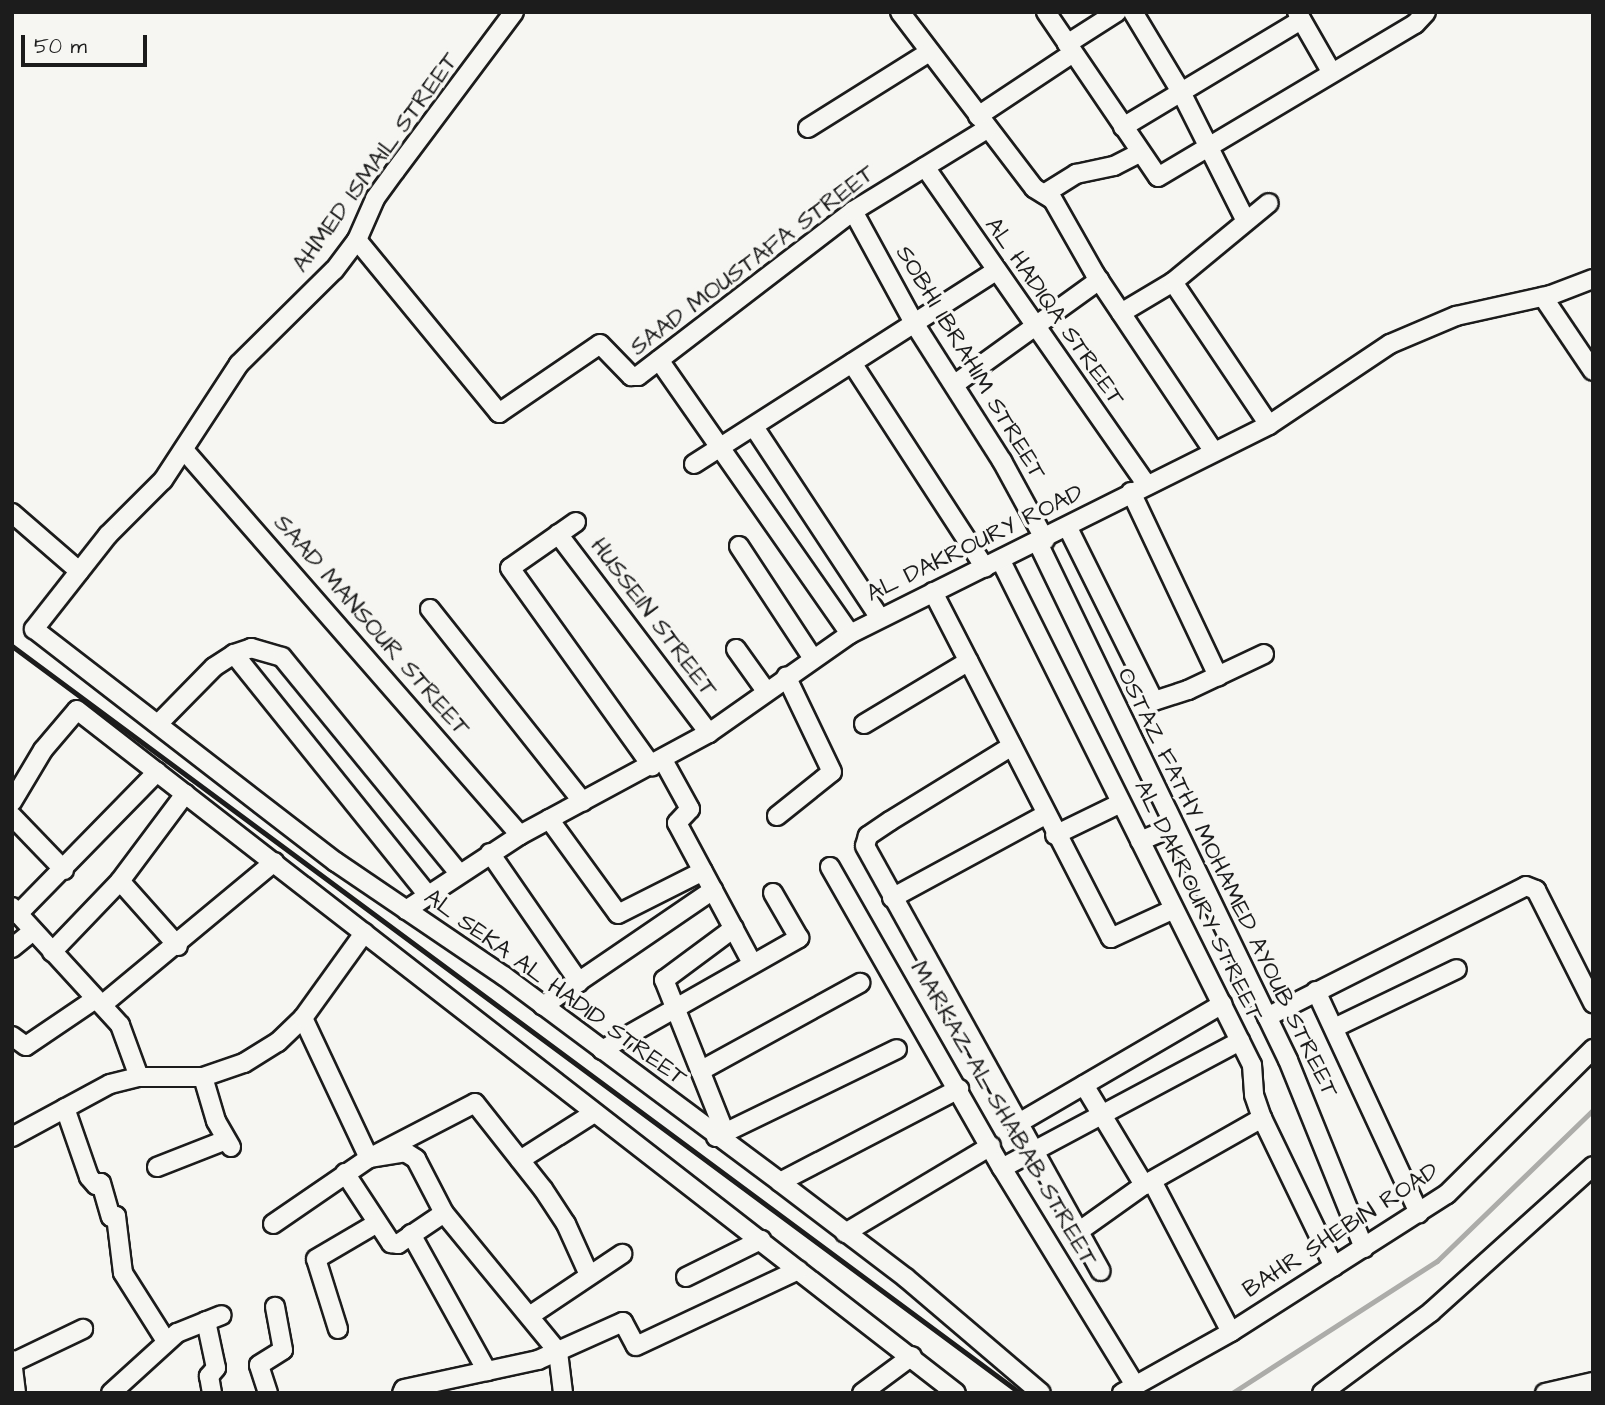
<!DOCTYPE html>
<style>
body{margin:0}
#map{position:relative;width:1605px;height:1405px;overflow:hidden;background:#f6f6f2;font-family:"Architects Daughter",sans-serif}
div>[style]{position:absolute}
.stream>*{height:5px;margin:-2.5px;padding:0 2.5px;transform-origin:2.5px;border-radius:2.5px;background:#acaca9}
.roads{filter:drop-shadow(2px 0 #1c1c1c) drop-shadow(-2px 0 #1c1c1c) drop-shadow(0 2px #1c1c1c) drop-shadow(0 -2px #1c1c1c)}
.minor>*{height:18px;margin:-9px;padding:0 9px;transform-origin:9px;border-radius:9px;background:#f6f6f2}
.rail>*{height:5px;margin:-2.5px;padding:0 2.5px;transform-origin:2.5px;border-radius:2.5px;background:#1c1c1c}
span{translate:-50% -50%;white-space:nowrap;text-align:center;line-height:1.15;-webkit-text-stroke:7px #f6f6f2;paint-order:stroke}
.street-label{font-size:24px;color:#1c1c1c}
.frame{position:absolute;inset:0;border:14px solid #1c1c1c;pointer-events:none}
.scale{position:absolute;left:21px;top:35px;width:126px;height:32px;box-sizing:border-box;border:4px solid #1c1c1c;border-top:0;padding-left:9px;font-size:21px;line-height:24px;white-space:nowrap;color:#1c1c1c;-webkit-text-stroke:5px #f6f6f2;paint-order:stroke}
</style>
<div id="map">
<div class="stream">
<i style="left:1232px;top:1393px;width:244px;rotate:-32.8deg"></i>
<i style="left:1437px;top:1261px;width:217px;rotate:-44.1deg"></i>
</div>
<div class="roads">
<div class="minor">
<i style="left:514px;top:12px;width:199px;rotate:126.8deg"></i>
<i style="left:395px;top:171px;width:34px;rotate:126deg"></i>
<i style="left:375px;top:199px;width:45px;rotate:113.7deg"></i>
<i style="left:357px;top:240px;width:38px;rotate:127deg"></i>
<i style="left:334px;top:270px;width:134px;rotate:135.3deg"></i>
<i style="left:239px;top:364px;width:139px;rotate:123.2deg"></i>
<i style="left:163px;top:480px;width:78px;rotate:135deg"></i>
<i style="left:108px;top:535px;width:120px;rotate:128.2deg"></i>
<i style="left:34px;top:629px;width:381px;rotate:37.7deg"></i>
<i style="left:336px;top:862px;width:203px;rotate:34.2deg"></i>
<i style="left:504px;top:976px;width:344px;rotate:36.7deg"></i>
<i style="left:780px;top:1182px;width:158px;rotate:37.3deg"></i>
<i style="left:906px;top:1278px;width:177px;rotate:40.4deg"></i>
<i style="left:900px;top:12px;width:221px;rotate:52.7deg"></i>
<i style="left:1034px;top:188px;width:22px;rotate:32deg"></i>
<i style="left:1053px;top:200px;width:85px;rotate:60.4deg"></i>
<i style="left:1095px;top:274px;width:212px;rotate:56.2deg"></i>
<i style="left:1046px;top:12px;width:199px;rotate:55.8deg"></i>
<i style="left:1158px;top:177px;width:299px;rotate:-30.8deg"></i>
<i style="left:1415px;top:24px;width:16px;rotate:-47deg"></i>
<i style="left:1133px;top:12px;width:93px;rotate:59deg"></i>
<i style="left:1181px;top:92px;width:142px;rotate:63.3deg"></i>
<i style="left:1297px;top:12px;width:70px;rotate:60.2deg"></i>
<i style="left:1067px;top:44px;width:59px;rotate:-32.6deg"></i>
<i style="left:978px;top:116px;width:114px;rotate:-33.6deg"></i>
<i style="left:1123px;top:127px;width:208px;rotate:-31deg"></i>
<i style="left:808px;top:128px;width:143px;rotate:-32.1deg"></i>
<i style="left:925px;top:167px;width:386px;rotate:55.1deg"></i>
<i style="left:1044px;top:194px;width:38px;rotate:-32deg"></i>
<i style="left:1076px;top:174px;width:39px;rotate:-12deg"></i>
<i style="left:1114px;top:166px;width:29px;rotate:-27deg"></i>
<i style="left:853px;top:211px;width:128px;rotate:61.4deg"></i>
<i style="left:914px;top:323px;width:164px;rotate:57.5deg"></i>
<i style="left:1002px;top:461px;width:90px;rotate:61.4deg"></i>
<i style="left:357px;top:240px;width:224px;rotate:50.6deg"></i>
<i style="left:499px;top:413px;width:122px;rotate:-34.3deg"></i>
<i style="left:600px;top:344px;width:45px;rotate:45.9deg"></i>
<i style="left:631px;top:376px;width:7px"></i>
<i style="left:638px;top:376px;width:271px;rotate:-37.5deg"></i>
<i style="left:853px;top:211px;width:157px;rotate:-31.5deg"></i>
<i style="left:1173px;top:282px;width:172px;rotate:56.1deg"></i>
<i style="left:1543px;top:297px;width:89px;rotate:56deg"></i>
<i style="left:1121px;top:313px;width:61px;rotate:-30.8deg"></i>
<i style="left:1173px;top:282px;width:124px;rotate:-39.5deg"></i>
<i style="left:659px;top:360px;width:334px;rotate:55.1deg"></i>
<i style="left:852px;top:363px;width:244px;rotate:57deg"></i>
<i style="left:955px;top:384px;width:178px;rotate:-35.8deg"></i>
<i style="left:754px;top:427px;width:229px;rotate:56.6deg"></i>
<i style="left:184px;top:450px;width:511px;rotate:48.89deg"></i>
<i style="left:694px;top:464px;width:356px;rotate:-32.6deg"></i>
<i style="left:1131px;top:492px;width:204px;rotate:64.7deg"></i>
<i style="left:12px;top:513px;width:89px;rotate:40.9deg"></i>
<i style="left:576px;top:522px;width:80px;rotate:145.1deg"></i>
<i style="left:510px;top:568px;width:244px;rotate:54.4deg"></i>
<i style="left:1068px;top:528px;width:193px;rotate:63.6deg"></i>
<i style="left:1154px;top:701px;width:36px;rotate:-18deg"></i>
<i style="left:1188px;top:690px;width:84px;rotate:-25.3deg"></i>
<i style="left:558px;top:534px;width:250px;rotate:52.8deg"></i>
<i style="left:1038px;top:543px;width:574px;rotate:64.19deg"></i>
<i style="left:1288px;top:1060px;width:203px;rotate:68deg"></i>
<i style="left:739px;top:546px;width:133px;rotate:56.7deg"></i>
<i style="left:1001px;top:561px;width:563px;rotate:63.53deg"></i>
<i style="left:1252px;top:1065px;width:30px;rotate:86deg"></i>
<i style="left:1254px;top:1095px;width:24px;rotate:71deg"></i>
<i style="left:1262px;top:1118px;width:165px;rotate:64.2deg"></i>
<i style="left:933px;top:592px;width:389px;rotate:62.8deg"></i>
<i style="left:1111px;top:938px;width:69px;rotate:-24.7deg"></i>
<i style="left:430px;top:609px;width:246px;rotate:51.6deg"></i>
<i style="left:736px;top:649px;width:52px;rotate:54.5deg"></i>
<i style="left:234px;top:654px;width:309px;rotate:51.2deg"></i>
<i style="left:159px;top:723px;width:78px;rotate:-45.5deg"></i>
<i style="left:214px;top:667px;width:24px;rotate:-33deg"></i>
<i style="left:234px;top:654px;width:18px;rotate:-19deg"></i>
<i style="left:251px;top:648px;width:32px;rotate:16deg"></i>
<i style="left:282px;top:657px;width:279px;rotate:50.7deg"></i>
<i style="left:864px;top:724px;width:122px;rotate:-31deg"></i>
<i style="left:1012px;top:746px;width:143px;rotate:148.4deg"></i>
<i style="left:890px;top:821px;width:27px;rotate:146deg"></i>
<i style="left:868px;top:836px;width:10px;rotate:107deg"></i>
<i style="left:865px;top:846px;width:486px;rotate:61deg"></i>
<i style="left:663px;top:760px;width:56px;rotate:61.1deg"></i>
<i style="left:690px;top:809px;width:19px;rotate:133deg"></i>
<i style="left:677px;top:823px;width:159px;rotate:61.8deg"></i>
<i style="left:12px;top:802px;width:61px;rotate:-59.2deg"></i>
<i style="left:43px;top:750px;width:52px;rotate:-49.6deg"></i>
<i style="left:77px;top:710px;width:1113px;rotate:37.85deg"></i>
<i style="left:12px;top:816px;width:75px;rotate:46.1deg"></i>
<i style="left:777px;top:816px;width:70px;rotate:-38.7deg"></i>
<i style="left:832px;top:772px;width:106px;rotate:-115.6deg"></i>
<i style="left:549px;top:819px;width:117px;rotate:54deg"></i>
<i style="left:618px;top:914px;width:95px;rotate:-26.8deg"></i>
<i style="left:1055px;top:835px;width:73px;rotate:-25.9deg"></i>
<i style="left:1140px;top:841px;width:36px;rotate:-23deg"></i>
<i style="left:490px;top:853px;width:157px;rotate:55.4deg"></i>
<i style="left:830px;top:867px;width:347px;rotate:60.3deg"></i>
<i style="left:1002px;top:1168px;width:255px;rotate:58.5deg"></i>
<i style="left:120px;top:881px;width:87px;rotate:48.3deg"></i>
<i style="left:892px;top:898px;width:174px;rotate:-28.5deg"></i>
<i style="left:12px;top:907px;width:160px;rotate:47.5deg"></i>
<i style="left:120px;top:1025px;width:55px;rotate:69.9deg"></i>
<i style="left:406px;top:910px;width:136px;rotate:-33.3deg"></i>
<i style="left:520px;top:835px;width:215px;rotate:-28.4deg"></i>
<i style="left:709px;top:733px;width:172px;rotate:-35.1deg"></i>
<i style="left:850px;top:634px;width:468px;rotate:-26.5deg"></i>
<i style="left:1269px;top:425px;width:146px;rotate:-33.8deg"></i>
<i style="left:1390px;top:344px;width:72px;rotate:-23deg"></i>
<i style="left:1456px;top:316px;width:97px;rotate:-12.5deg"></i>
<i style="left:1551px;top:295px;width:45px;rotate:-20.9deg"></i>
<i style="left:18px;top:914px;width:199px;rotate:-45.6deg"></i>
<i style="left:12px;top:948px;width:27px;rotate:-39deg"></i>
<i style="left:52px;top:952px;width:98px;rotate:-46.2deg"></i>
<i style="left:120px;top:881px;width:109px;rotate:-53.2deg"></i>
<i style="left:1316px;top:991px;width:245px;rotate:65.1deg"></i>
<i style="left:102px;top:1005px;width:224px;rotate:-39.7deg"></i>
<i style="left:543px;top:1006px;width:206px;rotate:-34.3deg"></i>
<i style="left:1267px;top:1017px;width:290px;rotate:-26.8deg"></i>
<i style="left:1526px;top:886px;width:11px;rotate:22deg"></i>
<i style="left:1536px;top:890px;width:127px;rotate:63.2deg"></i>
<i style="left:303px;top:1018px;width:155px;rotate:64.8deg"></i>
<i style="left:369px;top:1158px;width:36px;rotate:-9deg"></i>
<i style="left:405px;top:1152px;width:13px;rotate:32deg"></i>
<i style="left:416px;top:1159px;width:61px;rotate:62.6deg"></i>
<i style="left:444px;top:1213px;width:180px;rotate:50.6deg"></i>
<i style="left:558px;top:1352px;width:41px;rotate:83deg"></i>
<i style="left:1334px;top:1028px;width:136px;rotate:-25.6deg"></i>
<i style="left:12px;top:1036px;width:17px;rotate:36deg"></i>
<i style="left:26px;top:1046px;width:82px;rotate:-34.1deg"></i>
<i style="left:602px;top:1050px;width:227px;rotate:-29.6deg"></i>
<i style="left:799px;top:938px;width:52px;rotate:-120deg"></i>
<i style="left:700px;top:1071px;width:183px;rotate:-28.8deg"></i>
<i style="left:203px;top:1077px;width:46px;rotate:73.5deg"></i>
<i style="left:216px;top:1121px;width:30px;rotate:60deg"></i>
<i style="left:1084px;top:1085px;width:117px;rotate:59deg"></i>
<i style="left:65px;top:1108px;width:73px;rotate:70.8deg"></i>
<i style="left:89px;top:1177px;width:11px;rotate:49deg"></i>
<i style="left:96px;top:1185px;width:5px;rotate:-22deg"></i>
<i style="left:101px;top:1183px;width:35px;rotate:74deg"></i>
<i style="left:111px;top:1217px;width:5px;rotate:-11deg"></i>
<i style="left:116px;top:1216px;width:57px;rotate:83deg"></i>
<i style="left:123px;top:1273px;width:80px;rotate:57.7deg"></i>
<i style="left:1017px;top:1124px;width:238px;rotate:-30.3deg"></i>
<i style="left:725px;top:1133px;width:165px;rotate:-111.7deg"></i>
<i style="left:664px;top:980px;width:87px;rotate:-36.6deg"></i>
<i style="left:12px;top:1137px;width:111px;rotate:-28.4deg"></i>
<i style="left:110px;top:1084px;width:30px;rotate:-14deg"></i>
<i style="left:139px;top:1077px;width:64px"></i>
<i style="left:203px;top:1077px;width:43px;rotate:-18.9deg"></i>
<i style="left:244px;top:1063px;width:40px;rotate:-32deg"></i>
<i style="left:278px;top:1042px;width:35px;rotate:-44deg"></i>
<i style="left:303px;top:1018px;width:105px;rotate:-54.3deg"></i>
<i style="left:716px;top:1137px;width:201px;rotate:-25.9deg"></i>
<i style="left:520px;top:1160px;width:88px;rotate:-32.4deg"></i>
<i style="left:157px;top:1167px;width:74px;rotate:-21.4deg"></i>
<i style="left:1002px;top:1168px;width:270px;rotate:-28.1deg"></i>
<i style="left:345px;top:1173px;width:84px;rotate:56.7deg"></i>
<i style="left:391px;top:1243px;width:7px;rotate:8deg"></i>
<i style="left:398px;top:1244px;width:55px;rotate:-34deg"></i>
<i style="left:1152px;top:1181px;width:170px;rotate:62.4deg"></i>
<i style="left:780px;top:1182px;width:202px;rotate:-27.5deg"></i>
<i style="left:273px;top:1224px;width:116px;rotate:-34.5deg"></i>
<i style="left:369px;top:1158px;width:119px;rotate:-27.4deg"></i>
<i style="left:475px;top:1103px;width:110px;rotate:51.7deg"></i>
<i style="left:543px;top:1189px;width:42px;rotate:56.7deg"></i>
<i style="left:566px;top:1224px;width:56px;rotate:65.7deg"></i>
<i style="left:1078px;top:1232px;width:81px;rotate:-35.5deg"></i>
<i style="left:1144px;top:1185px;width:136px;rotate:-29.6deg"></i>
<i style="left:845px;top:1233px;width:170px;rotate:-30.8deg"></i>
<i style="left:411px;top:1234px;width:157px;rotate:61deg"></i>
<i style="left:686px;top:1277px;width:84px;rotate:-26.3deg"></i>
<i style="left:531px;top:1315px;width:110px;rotate:-33.8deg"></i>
<i style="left:206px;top:1321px;width:48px;rotate:78deg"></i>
<i style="left:216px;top:1368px;width:11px;rotate:131deg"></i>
<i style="left:209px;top:1376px;width:17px;rotate:80deg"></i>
<i style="left:338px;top:1329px;width:73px;rotate:-107.4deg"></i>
<i style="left:316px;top:1259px;width:71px;rotate:-30.5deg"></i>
<i style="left:12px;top:1360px;width:33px;rotate:83deg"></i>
<i style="left:12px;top:1363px;width:79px;rotate:-25.6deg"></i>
<i style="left:111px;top:1393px;width:89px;rotate:-42.3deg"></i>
<i style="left:177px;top:1333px;width:48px;rotate:-21.8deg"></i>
<i style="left:268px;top:1393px;width:29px;rotate:-108deg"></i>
<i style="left:259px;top:1365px;width:28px;rotate:-32deg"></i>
<i style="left:283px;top:1350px;width:44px;rotate:-100.5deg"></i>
<i style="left:402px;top:1393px;width:4px;rotate:-63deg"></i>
<i style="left:404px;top:1389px;width:137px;rotate:-12.2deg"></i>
<i style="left:538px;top:1360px;width:93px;rotate:-24.1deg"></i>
<i style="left:623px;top:1322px;width:27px;rotate:62deg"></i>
<i style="left:636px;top:1346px;width:179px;rotate:-25.1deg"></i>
<i style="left:862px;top:1393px;width:62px;rotate:-36.5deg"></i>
<i style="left:1122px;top:1393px;width:125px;rotate:-29.2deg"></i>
<i style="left:1231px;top:1332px;width:256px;rotate:-32.6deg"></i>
<i style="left:1447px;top:1194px;width:206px;rotate:-44.8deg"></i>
<i style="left:1322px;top:1393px;width:136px;rotate:-36.6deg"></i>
<i style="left:1431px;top:1312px;width:218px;rotate:-42deg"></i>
<i style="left:1545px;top:1393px;width:49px;rotate:-12.9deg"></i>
</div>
</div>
<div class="rail">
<i style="left:12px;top:646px;width:1255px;rotate:36.54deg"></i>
</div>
<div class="street-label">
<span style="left:376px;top:163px;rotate:-54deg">AHMED ISMAIL STREET</span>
<span style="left:753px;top:261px;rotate:-37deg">SAAD MOUSTAFA STREET</span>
<span style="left:1054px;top:312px;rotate:55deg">AL HADIQA STREET</span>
<span style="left:970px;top:363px;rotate:59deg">SOBHI IBRAHIM STREET</span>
<span style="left:975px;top:544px;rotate:-26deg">AL DAKROURY ROAD</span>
<span style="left:653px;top:618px;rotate:53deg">HUSSEIN STREET</span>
<span style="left:371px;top:626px;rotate:49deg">SAAD MANSOUR STREET</span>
<span style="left:1227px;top:883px;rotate:64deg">OSTAZ FATHY MOHAMED AYOUB STREET</span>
<span style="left:1198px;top:901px;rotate:64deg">AL DAKROURY STREET</span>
<span style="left:555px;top:988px;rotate:36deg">AL SEKA AL HADID STREET</span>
<span style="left:1003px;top:1114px;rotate:60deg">MARKAZ AL SHABAB STREET</span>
<span style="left:1341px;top:1231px;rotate:-33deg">BAHR SHEBIN ROAD</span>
</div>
<div class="frame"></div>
<div class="scale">50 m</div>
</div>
